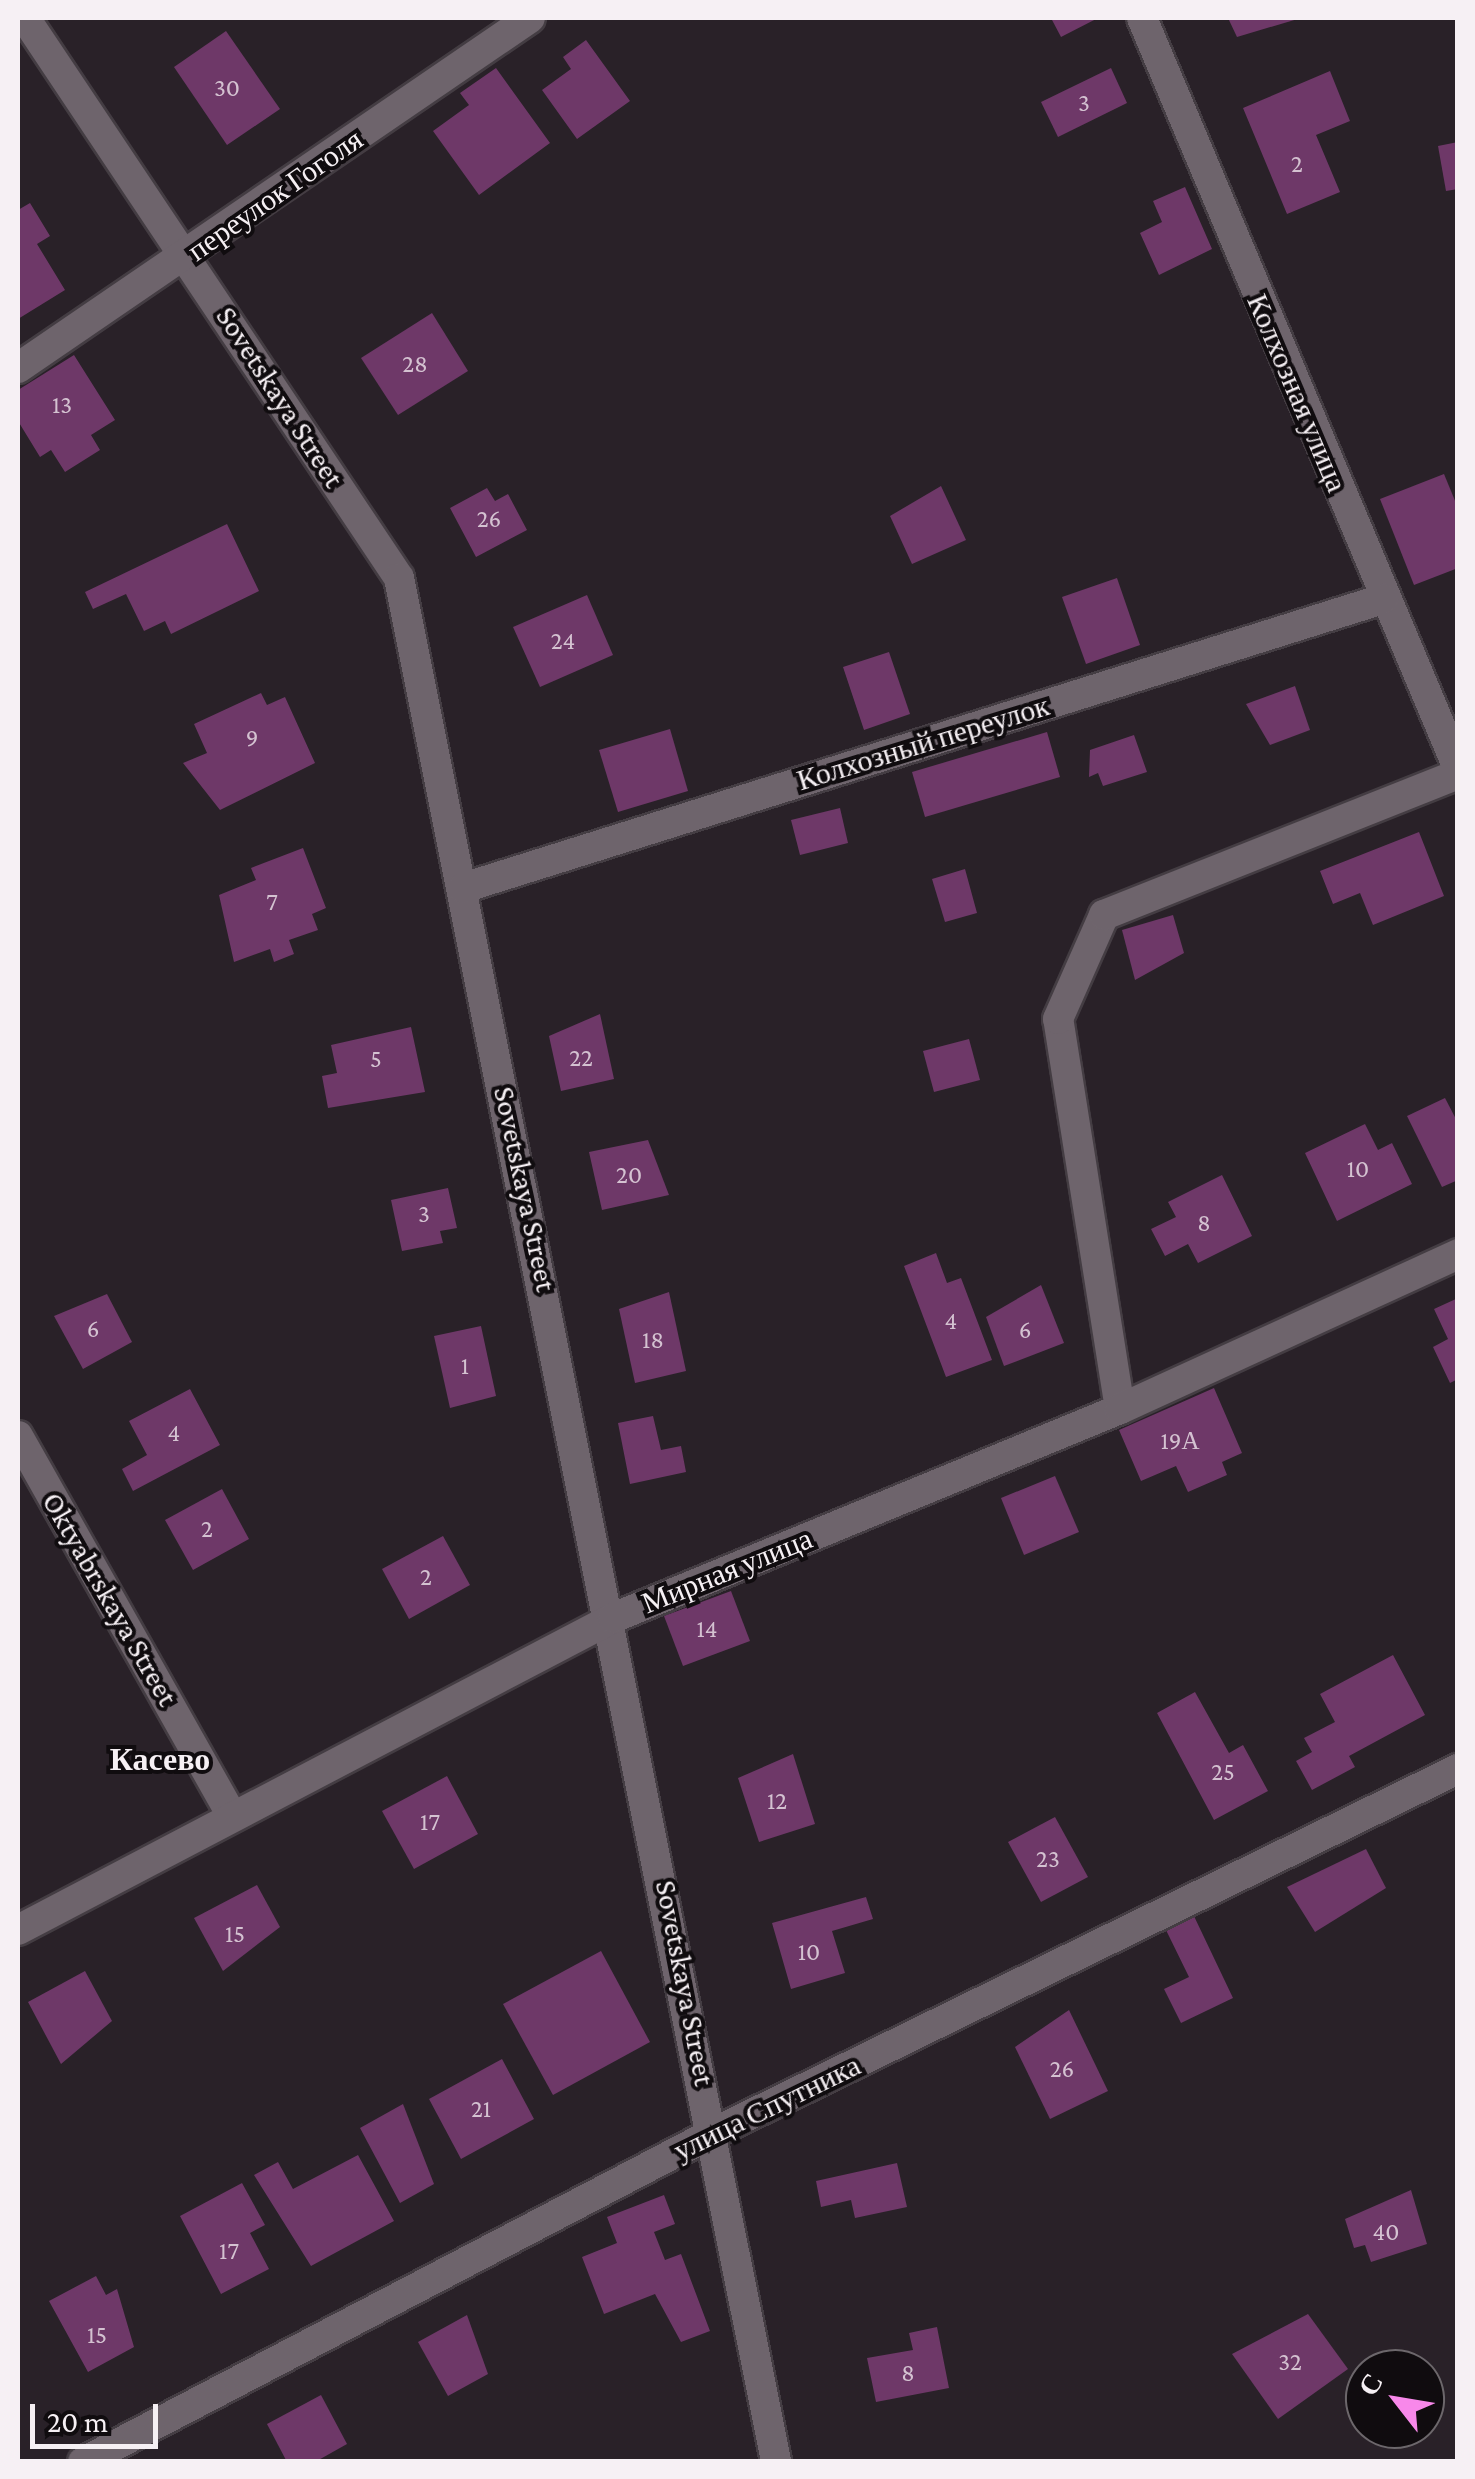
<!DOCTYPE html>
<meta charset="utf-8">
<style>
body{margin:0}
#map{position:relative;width:1475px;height:2479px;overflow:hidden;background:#292128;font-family:"Crimson Pro",serif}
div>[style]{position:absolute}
.building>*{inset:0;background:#6e3868}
.roads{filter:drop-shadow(2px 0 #443d43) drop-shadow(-2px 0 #443d43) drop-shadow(0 2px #443d43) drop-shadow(0 -2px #443d43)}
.minor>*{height:30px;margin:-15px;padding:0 15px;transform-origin:15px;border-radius:15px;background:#6e646c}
span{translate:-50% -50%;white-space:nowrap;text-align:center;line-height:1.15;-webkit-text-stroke:8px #100c0f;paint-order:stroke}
.number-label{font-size:25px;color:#d4c2d1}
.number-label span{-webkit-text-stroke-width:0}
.street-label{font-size:30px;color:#f6f0f4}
.neighbourhood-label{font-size:32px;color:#f6f0f4;font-weight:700}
.frame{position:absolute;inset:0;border:20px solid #f6f0f4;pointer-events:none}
.north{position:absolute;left:1345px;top:2349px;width:100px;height:100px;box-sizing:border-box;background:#100c0f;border:2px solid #6c676b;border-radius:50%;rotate:301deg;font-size:28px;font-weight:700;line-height:40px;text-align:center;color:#f6f0f4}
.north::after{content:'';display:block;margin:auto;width:35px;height:45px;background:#f888ea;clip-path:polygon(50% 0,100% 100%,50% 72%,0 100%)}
.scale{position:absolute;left:30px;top:2404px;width:128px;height:45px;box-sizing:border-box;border:5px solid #f6f0f4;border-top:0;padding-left:12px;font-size:30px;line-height:35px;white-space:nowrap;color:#f6f0f4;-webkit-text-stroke:8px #100c0f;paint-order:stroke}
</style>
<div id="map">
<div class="building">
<i style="clip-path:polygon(1051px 18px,1098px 18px,1061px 37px)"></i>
<i style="clip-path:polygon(1228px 18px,1301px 18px,1237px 37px)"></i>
<i style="clip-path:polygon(226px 31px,280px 109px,227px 145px,174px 67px)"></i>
<i style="clip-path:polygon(586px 40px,630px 101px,577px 139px,542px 90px,571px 69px,563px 57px)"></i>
<i style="clip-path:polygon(496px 68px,550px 143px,479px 195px,433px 131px,469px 105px,460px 93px)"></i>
<i style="clip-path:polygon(1111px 68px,1127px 103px,1058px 137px,1041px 102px)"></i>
<i style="clip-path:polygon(1330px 71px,1350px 121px,1316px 135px,1340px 192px,1287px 214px,1243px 108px)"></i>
<i style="clip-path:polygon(1458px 142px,1458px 189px,1446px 191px,1438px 146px)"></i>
<i style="clip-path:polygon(1185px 187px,1212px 249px,1159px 275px,1140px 233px,1162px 222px,1153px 201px)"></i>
<i style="clip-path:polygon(30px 203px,50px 236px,37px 244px,65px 290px,18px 319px,18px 210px)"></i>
<i style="clip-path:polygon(432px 313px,468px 371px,398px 415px,361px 358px)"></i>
<i style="clip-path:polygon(74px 355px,115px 420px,91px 435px,100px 450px,65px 472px,51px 450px,40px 457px,18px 421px,18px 390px)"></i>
<i style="clip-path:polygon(1444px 474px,1458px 508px,1458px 568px,1414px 585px,1380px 499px)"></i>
<i style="clip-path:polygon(941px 486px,966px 540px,912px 564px,890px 516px)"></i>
<i style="clip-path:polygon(487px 488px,495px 501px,508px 494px,527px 530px,476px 557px,450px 508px)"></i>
<i style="clip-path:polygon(227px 524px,259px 591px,171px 634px,165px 621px,144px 631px,126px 594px,93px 609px,85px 592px)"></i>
<i style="clip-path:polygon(1117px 578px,1140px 645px,1086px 664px,1062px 597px)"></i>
<i style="clip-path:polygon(587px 595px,613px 655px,540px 687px,513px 627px)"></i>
<i style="clip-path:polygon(889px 652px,910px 714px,864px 730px,843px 667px)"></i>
<i style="clip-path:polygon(1295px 686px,1310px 730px,1270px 745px,1246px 704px)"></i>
<i style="clip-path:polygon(261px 693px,267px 705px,285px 697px,315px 763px,220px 810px,183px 763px,207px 753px,194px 724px)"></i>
<i style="clip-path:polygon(670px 729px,688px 791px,618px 812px,599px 750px)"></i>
<i style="clip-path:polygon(1047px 732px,1060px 777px,925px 817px,912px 772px)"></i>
<i style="clip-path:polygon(1134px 735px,1147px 772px,1103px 786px,1098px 773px,1089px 777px,1090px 750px)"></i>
<i style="clip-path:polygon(840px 808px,848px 843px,800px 855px,791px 820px)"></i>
<i style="clip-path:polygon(1419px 832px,1444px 896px,1373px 925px,1360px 893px,1333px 904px,1320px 871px)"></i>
<i style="clip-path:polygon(303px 848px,326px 908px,312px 914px,318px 930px,289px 940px,294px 954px,274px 962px,270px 949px,234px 962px,219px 895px,256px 880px,251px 868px)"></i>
<i style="clip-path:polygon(965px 869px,977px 913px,945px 922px,932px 879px)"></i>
<i style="clip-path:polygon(1173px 915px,1184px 953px,1135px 980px,1122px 930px)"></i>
<i style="clip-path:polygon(600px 1014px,614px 1079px,561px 1091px,549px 1036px)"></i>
<i style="clip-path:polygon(411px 1027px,425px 1092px,328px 1108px,322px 1076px,337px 1073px,331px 1045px)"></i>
<i style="clip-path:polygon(969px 1039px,980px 1080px,934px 1092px,923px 1051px)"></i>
<i style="clip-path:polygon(1445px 1098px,1458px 1123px,1458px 1180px,1442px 1187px,1407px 1116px)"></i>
<i style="clip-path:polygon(1365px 1124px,1378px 1150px,1392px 1143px,1412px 1184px,1337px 1221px,1305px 1153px)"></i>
<i style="clip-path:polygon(648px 1140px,669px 1195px,602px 1210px,589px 1152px)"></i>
<i style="clip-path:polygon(1222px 1175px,1252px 1236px,1198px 1263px,1188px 1244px,1165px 1256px,1151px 1229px,1176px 1217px,1168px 1202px)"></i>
<i style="clip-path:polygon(448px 1188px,457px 1228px,440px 1231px,443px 1243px,402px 1251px,391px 1200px)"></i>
<i style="clip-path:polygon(936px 1253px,947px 1283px,961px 1278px,992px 1360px,946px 1377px,904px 1266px)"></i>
<i style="clip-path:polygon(1041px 1285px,1064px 1343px,1004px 1366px,986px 1317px)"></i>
<i style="clip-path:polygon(669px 1292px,686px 1371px,635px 1383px,619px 1309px)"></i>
<i style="clip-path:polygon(107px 1294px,132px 1342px,83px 1369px,54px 1316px)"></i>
<i style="clip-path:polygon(1458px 1298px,1458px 1379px,1450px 1383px,1433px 1347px,1448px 1339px,1434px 1309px)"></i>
<i style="clip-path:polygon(481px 1326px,496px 1396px,450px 1408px,434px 1336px)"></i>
<i style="clip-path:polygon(1214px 1388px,1242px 1453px,1222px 1462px,1227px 1475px,1188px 1492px,1176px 1466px,1141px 1481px,1119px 1430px)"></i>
<i style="clip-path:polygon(190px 1389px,220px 1445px,133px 1491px,122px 1469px,147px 1455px,129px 1421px)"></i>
<i style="clip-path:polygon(653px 1416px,661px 1450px,681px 1446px,686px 1472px,630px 1484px,618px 1423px)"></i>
<i style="clip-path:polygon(1055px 1476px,1079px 1532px,1024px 1555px,1001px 1498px)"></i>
<i style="clip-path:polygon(222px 1489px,249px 1539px,193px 1570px,165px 1520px)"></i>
<i style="clip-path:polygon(443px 1536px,470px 1585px,409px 1619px,382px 1569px)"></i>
<i style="clip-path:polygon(731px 1591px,750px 1641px,683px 1666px,664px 1616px)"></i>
<i style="clip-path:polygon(1393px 1655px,1425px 1715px,1349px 1756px,1355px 1767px,1312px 1790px,1296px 1761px,1312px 1752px,1304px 1738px,1335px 1722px,1320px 1694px)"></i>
<i style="clip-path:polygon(1195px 1692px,1229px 1753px,1243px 1745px,1268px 1791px,1214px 1820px,1157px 1713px)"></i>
<i style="clip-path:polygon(793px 1754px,815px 1824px,759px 1842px,738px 1778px)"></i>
<i style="clip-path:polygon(447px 1776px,478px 1834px,414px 1869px,382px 1811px)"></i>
<i style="clip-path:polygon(1055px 1817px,1088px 1877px,1041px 1902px,1008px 1842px)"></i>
<i style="clip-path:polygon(1366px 1849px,1386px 1888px,1315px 1932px,1287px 1887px)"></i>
<i style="clip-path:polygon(257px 1885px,280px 1927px,223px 1971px,194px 1918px)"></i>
<i style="clip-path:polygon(866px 1897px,873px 1919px,832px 1931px,845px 1973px,791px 1989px,772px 1923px)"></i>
<i style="clip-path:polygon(1193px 1914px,1233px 1998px,1181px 2023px,1164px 1989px,1189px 1977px,1165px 1928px)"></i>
<i style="clip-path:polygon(601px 1951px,650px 2042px,553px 2095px,503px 2004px)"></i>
<i style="clip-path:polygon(85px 1971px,112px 2021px,61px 2064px,28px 2002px)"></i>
<i style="clip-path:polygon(1069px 2010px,1108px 2091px,1050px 2119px,1015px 2047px)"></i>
<i style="clip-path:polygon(502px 2059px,534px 2119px,461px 2159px,429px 2099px)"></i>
<i style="clip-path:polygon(403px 2104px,434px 2184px,400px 2203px,360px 2128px)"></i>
<i style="clip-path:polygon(358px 2155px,394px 2221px,311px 2266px,254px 2175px,278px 2162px,293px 2189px)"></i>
<i style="clip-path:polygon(897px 2163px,907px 2207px,855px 2218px,851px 2200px,821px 2207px,816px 2181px)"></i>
<i style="clip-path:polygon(242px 2183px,265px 2225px,250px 2233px,269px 2269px,221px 2294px,180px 2216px)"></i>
<i style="clip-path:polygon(1411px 2190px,1427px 2244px,1371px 2262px,1365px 2245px,1354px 2248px,1345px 2219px)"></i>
<i style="clip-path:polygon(664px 2195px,675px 2224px,654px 2232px,665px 2260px,681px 2254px,710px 2331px,681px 2342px,655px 2294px,604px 2314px,582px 2257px,617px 2243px,607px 2217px)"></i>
<i style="clip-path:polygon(96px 2276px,106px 2295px,117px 2289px,134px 2347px,88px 2372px,49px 2301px)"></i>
<i style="clip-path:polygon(1308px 2314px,1348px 2369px,1278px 2419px,1232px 2354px)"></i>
<i style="clip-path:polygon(467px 2315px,488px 2374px,448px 2396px,418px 2342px)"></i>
<i style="clip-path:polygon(937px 2327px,949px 2388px,876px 2402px,867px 2358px,913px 2350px,909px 2333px)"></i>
<i style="clip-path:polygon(321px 2395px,347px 2444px,315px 2462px,287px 2462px,267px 2424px)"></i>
</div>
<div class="roads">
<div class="minor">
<i style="left:25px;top:18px;width:673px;rotate:56.26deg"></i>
<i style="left:399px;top:578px;width:1921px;rotate:78.68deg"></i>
<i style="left:1142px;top:18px;width:814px;rotate:67.15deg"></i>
<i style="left:18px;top:368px;width:620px;rotate:-34.36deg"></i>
<i style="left:463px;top:888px;width:964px;rotate:-17.44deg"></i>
<i style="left:1120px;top:1409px;width:395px;rotate:-99deg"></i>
<i style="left:1058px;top:1019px;width:114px;rotate:-66.1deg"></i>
<i style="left:1104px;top:915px;width:381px;rotate:-21.7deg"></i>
<i style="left:18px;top:1436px;width:434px;rotate:60.6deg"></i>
<i style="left:18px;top:1930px;width:672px;rotate:-27.67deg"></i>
<i style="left:613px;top:1618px;width:548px;rotate:-22.4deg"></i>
<i style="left:1120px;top:1409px;width:372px;rotate:-24.6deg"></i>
<i style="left:83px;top:2462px;width:713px;rotate:-27.57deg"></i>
<i style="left:715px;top:2132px;width:827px;rotate:-26.04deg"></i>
</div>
</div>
<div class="number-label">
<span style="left:227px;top:88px">30</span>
<span style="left:1084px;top:103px">3</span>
<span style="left:1297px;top:164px">2</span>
<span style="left:415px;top:364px">28</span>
<span style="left:62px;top:405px">13</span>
<span style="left:489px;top:519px">26</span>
<span style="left:563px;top:641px">24</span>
<span style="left:252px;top:738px">9</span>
<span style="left:272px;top:902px">7</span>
<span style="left:581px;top:1058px">22</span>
<span style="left:376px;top:1059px">5</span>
<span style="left:1358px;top:1169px">10</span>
<span style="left:629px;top:1175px">20</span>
<span style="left:424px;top:1214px">3</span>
<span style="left:1204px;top:1223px">8</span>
<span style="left:951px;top:1321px">4</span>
<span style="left:93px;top:1329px">6</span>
<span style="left:1025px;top:1330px">6</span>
<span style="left:653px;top:1340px">18</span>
<span style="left:465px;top:1366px">1</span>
<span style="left:174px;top:1433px">4</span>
<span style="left:1180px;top:1441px">19А</span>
<span style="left:207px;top:1529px">2</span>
<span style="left:426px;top:1577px">2</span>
<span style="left:707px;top:1629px">14</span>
<span style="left:1223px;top:1772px">25</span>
<span style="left:777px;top:1801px">12</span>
<span style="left:430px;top:1822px">17</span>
<span style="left:1048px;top:1859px">23</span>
<span style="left:235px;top:1934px">15</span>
<span style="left:809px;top:1952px">10</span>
<span style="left:1062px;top:2069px">26</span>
<span style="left:481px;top:2109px">21</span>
<span style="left:1386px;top:2232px">40</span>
<span style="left:229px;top:2251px">17</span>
<span style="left:97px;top:2335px">15</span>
<span style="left:1290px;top:2362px">32</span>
<span style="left:908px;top:2373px">8</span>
</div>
<div class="street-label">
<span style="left:275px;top:195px;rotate:-35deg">переулок Гоголя</span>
<span style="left:1297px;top:393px;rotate:67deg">Колхозная улица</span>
<span style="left:280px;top:397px;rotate:57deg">Sovetskaya Street</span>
<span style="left:923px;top:743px;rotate:-17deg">Колхозный переулок</span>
<span style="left:525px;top:1189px;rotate:78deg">Sovetskaya Street</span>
<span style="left:727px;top:1571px;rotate:-22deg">Мирная улица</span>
<span style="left:110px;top:1599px;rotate:60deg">Oktyabrskaya Street</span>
<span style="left:685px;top:1983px;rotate:79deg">Sovetskaya Street</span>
<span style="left:767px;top:2108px;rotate:-26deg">улица Спутника</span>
</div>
<div class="neighbourhood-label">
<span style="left:160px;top:1759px">Касево</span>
</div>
<div class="frame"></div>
<div class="north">С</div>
<div class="scale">20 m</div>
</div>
